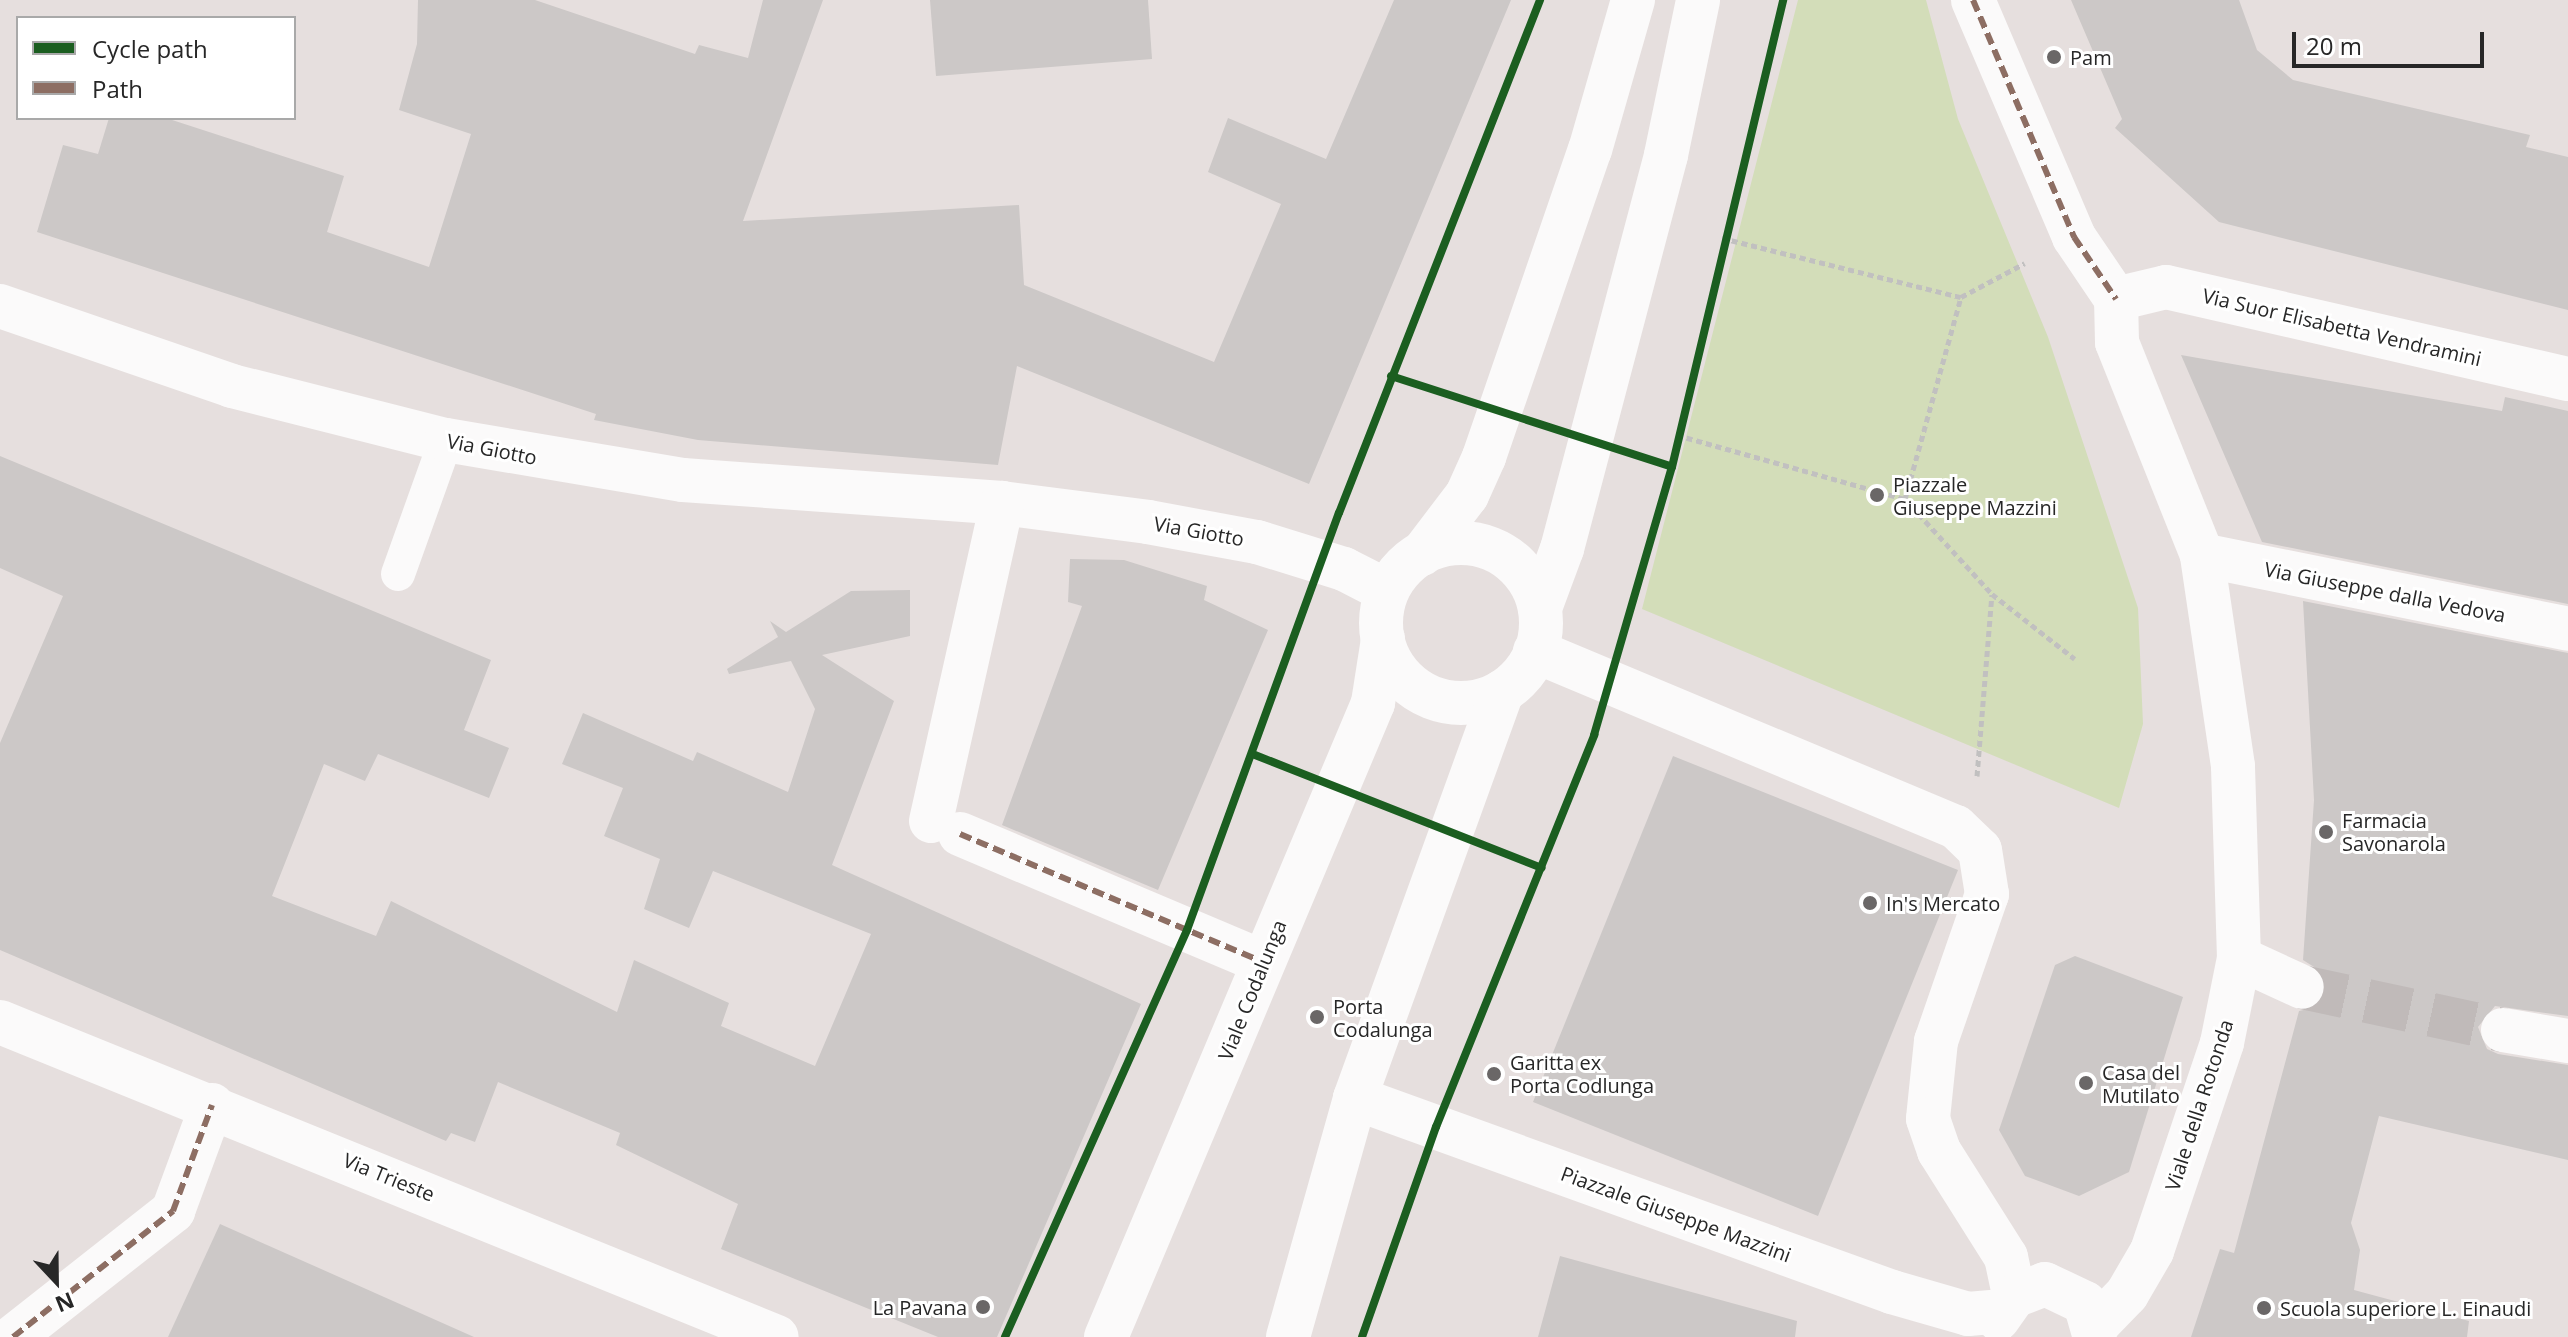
<!DOCTYPE html>
<style>
body{margin:0}
#map{position:relative;width:2568px;height:1337px;overflow:hidden;background:#e6dfde;font-family:"Open Sans",sans-serif}
div>[style]{position:absolute}
.green>*{inset:0;background:#d3ddb9}
.building>*{inset:0;background:#ccc8c7}
.minor-tunnel>*{height:44px;margin-top:-22px;transform-origin:0;background:repeating-linear-gradient(90deg,#c0bab9 0 44px,transparent 0 66px)}
.path>*{height:5px;margin-top:-2.5px;transform-origin:0;background:repeating-linear-gradient(90deg,#c1c0c0 0 6px,transparent 0 10px)}
.service>*{height:34px;margin:-17px;padding:0 17px;transform-origin:17px;border-radius:17px;background:#fbfafa}
.pedestrian>*{height:44px;margin:-22px;padding:0 22px;transform-origin:22px;border-radius:22px;background:#fbfafa}
.minor>*{height:44px;margin:-22px;padding:0 22px;transform-origin:22px;border-radius:22px;background:#fbfafa}
.tertiary>*{height:44px;margin:-22px;padding:0 22px;transform-origin:22px;border-radius:22px;background:#fbfafa}
.tertiary>.ring{margin:-22px;padding:0;box-sizing:content-box;background:none;border:44px solid #fbfafa;border-radius:50%}
.quiet>*{height:6px;margin-top:-3px;transform-origin:0;background:repeating-linear-gradient(90deg,#8d6e63 0 12px,transparent 0 18px)}
.cycleway>*{height:8px;margin:-4px;padding:0 4px;transform-origin:4px;border-radius:4px;background:#1b5e20}
.dots>*{width:22px;height:22px;translate:-50% -50%;box-sizing:border-box;border:4px solid #fff;border-radius:50%}
span{translate:-50% -50%;white-space:nowrap;text-align:center;line-height:1.15;-webkit-text-stroke:6px #fff;paint-order:stroke}
.poi-label{font-size:20px;color:#272727}
.left{translate:0 -50%;text-align:left}
.right{translate:-100% -50%;text-align:right}
.street-label{font-size:20px;color:#272727}
.legend{position:absolute;left:16px;top:16px;width:280px;height:104px;box-sizing:border-box;background:#fff;border:2px solid #a9a9a9;margin:0;padding:10px 14px;list-style:none;font-size:24px;color:#272727}
.legend li{display:flex;align-items:center;gap:16px;height:40px}
.legend b{width:40px;border:2px solid #a9a9a9}
.north{position:absolute;left:16px;top:1241px;width:80px;height:80px;-webkit-text-stroke:6px #fff;paint-order:stroke;rotate:158deg;font-size:22px;font-weight:700;line-height:32px;text-align:center;color:#272727}
.north::after{content:'';display:block;margin:auto;width:28px;height:36px;background:#272727;clip-path:polygon(50% 0,100% 100%,50% 72%,0 100%)}
.scale{position:absolute;left:2292px;top:32px;width:192px;height:36px;box-sizing:border-box;border:4px solid #272727;border-top:0;padding-left:10px;font-size:24px;line-height:28px;white-space:nowrap;color:#272727;-webkit-text-stroke:6px #fff;paint-order:stroke}
</style>
<div id="map">
<div class="green">
<i style="clip-path:polygon(1798px 0,1926px 0,1958px 119px,2048px 337px,2138px 608px,2143px 724px,2119px 808px,1642px 609px)"></i>
</div>
<div class="building">
<i style="clip-path:polygon(418px 0,535px 0,695px 54px,699px 45px,748px 58px,763px 0,823px 0,743px 221px,1019px 205px,1024px 285px,1214px 362px,1281px 204px,1208px 172px,1228px 118px,1326px 159px,1394px 0,1511px 0,1309px 484px,1017px 366px,998px 465px,698px 440px,594px 420px,596px 414px,37px 232px,63px 145px,98px 154px,109px 118px,166px 118px,344px 176px,327px 232px,429px 267px,471px 134px,399px 110px,417px 44px)"></i>
<i style="clip-path:polygon(930px 0,1148px 0,1152px 59px,936px 76px)"></i>
<i style="clip-path:polygon(2071px 0,2239px 0,2257px 50px,2293px 80px,2530px 135px,2526px 147px,2568px 157px,2568px 310px,2219px 222px,2115px 128px,2122px 119px)"></i>
<i style="clip-path:polygon(2181px 355px,2502px 411px,2505px 397px,2568px 411px,2568px 604px,2262px 542px)"></i>
<i style="clip-path:polygon(0 456px,491px 660px,464px 730px,509px 748px,489px 798px,378px 754px,365px 781px,324px 764px,272px 896px,376px 936px,391px 901px,617px 1012px,634px 960px,729px 1003px,721px 1026px,815px 1066px,871px 934px,713px 871px,689px 928px,644px 909px,660px 859px,604px 836px,623px 788px,562px 764px,583px 713px,693px 761px,697px 752px,788px 792px,815px 709px,791px 661px,729px 674px,727px 669px,778px 637px,770px 621px,786px 632px,851px 591px,910px 590px,910px 636px,822px 655px,894px 701px,832px 865px,1141px 1004px,997px 1337px,938px 1337px,721px 1249px,738px 1204px,616px 1145px,620px 1133px,498px 1082px,475px 1142px,451px 1133px,446px 1141px,0 950px,0 743px,63px 596px,0 568px)"></i>
<i style="clip-path:polygon(1070px 559px,1124px 560px,1207px 586px,1204px 600px,1268px 630px,1158px 890px,1002px 825px,1082px 606px,1068px 602px)"></i>
<i style="clip-path:polygon(2303px 601px,2568px 653px,2568px 1016px,2495px 1006px,2478px 1027px,2487px 1049px,2498px 1054px,2568px 1065px,2568px 1160px,2379px 1116px,2351px 1223px,2360px 1250px,2354px 1290px,2469px 1321px,2467px 1337px,2191px 1337px,2220px 1249px,2234px 1253px,2299px 1011px,2317px 1007px,2327px 985px,2322px 972px,2303px 960px,2314px 800px)"></i>
<i style="clip-path:polygon(1673px 756px,1958px 870px,1818px 1216px,1533px 1102px)"></i>
<i style="clip-path:polygon(2075px 956px,2183px 997px,2129px 1172px,2079px 1196px,2025px 1176px,1999px 1130px,2055px 965px)"></i>
<i style="clip-path:polygon(220px 1224px,474px 1337px,168px 1337px)"></i>
<i style="clip-path:polygon(1560px 1256px,1797px 1321px,1795px 1337px,1538px 1337px)"></i>
</div>
<div class="minor-tunnel">
<i style="left:2302px;top:987px;width:206px;rotate:12.1deg"></i>
</div>
<div class="path">
<i style="left:1722px;top:238px;width:246px;rotate:13.9deg"></i>
<i style="left:1677px;top:435px;width:237px;rotate:15.7deg"></i>
<i style="left:1905px;top:499px;width:129px;rotate:47.5deg"></i>
<i style="left:1992px;top:594px;width:105px;rotate:38.1deg"></i>
<i style="left:1905px;top:499px;width:210px;rotate:-74.5deg"></i>
<i style="left:1961px;top:297px;width:72px;rotate:-28deg"></i>
<i style="left:1977px;top:776px;width:182px;rotate:-85.3deg"></i>
</div>
<div class="service">
<i style="left:398px;top:574px;width:142px;rotate:-70.3deg"></i>
</div>
<div class="pedestrian">
<i style="left:1973px;top:0;width:258px;rotate:66.9deg"></i>
<i style="left:2074px;top:237px;width:75px;rotate:55.9deg"></i>
<i style="left:960px;top:834px;width:329px;rotate:22.9deg"></i>
</div>
<div class="minor">
<i style="left:0;top:306px;width:245px;rotate:19deg"></i>
<i style="left:232px;top:386px;width:221px;rotate:14.2deg"></i>
<i style="left:446px;top:440px;width:240px;rotate:9.6deg"></i>
<i style="left:683px;top:480px;width:320px;rotate:4.1deg"></i>
<i style="left:1002px;top:503px;width:147px;rotate:7.4deg"></i>
<i style="left:1148px;top:522px;width:111px;rotate:10.4deg"></i>
<i style="left:1257px;top:542px;width:91px;rotate:17.2deg"></i>
<i style="left:1344px;top:569px;width:48px;rotate:27.1deg"></i>
<i style="left:2202px;top:555px;width:373px;rotate:11.4deg"></i>
<i style="left:1535px;top:651px;width:456px;rotate:22.7deg"></i>
<i style="left:1956px;top:827px;width:33px;rotate:44deg"></i>
<i style="left:1980px;top:850px;width:45px;rotate:81deg"></i>
<i style="left:1987px;top:894px;width:156px;rotate:109.1deg"></i>
<i style="left:1936px;top:1041px;width:78px;rotate:95.9deg"></i>
<i style="left:1928px;top:1119px;width:34px;rotate:71deg"></i>
<i style="left:1939px;top:1151px;width:125px;rotate:57.7deg"></i>
<i style="left:2006px;top:1257px;width:40px;rotate:78deg"></i>
<i style="left:931px;top:821px;width:326px;rotate:-77.4deg"></i>
<i style="left:2239px;top:958px;width:69px;rotate:24.7deg"></i>
<i style="left:2503px;top:1030px;width:66px;rotate:9.6deg"></i>
<i style="left:1355px;top:1098px;width:571px;rotate:19.86deg"></i>
<i style="left:1892px;top:1292px;width:79px;rotate:16.1deg"></i>
<i style="left:1968px;top:1314px;width:32px;rotate:-5deg"></i>
<i style="left:1998px;top:1319px;width:28px;rotate:-55deg"></i>
<i style="left:2014px;top:1296px;width:33px;rotate:-21deg"></i>
<i style="left:2045px;top:1284px;width:44px;rotate:25.4deg"></i>
<i style="left:2085px;top:1303px;width:35px;rotate:74deg"></i>
<i style="left:2095px;top:1327px;width:46px;rotate:-45.9deg"></i>
<i style="left:2127px;top:1294px;width:50px;rotate:-59.8deg"></i>
<i style="left:2152px;top:1251px;width:219px;rotate:-71.4deg"></i>
<i style="left:2222px;top:1043px;width:87px;rotate:-78.7deg"></i>
<i style="left:2239px;top:958px;width:192px;rotate:-91.8deg"></i>
<i style="left:2233px;top:766px;width:213px;rotate:-98.4deg"></i>
<i style="left:2202px;top:555px;width:229px;rotate:-111.8deg"></i>
<i style="left:2117px;top:342px;width:43px;rotate:-91.3deg"></i>
<i style="left:2116px;top:299px;width:51px;rotate:-13.5deg"></i>
<i style="left:2166px;top:287px;width:412px;rotate:12.9deg"></i>
<i style="left:13px;top:1337px;width:204px;rotate:-38.2deg"></i>
<i style="left:173px;top:1211px;width:113px;rotate:-69.8deg"></i>
</div>
<div class="tertiary">
<i class="ring" style="left:1381px;top:543px;width:116px;height:116px"></i>
<i style="left:1422px;top:554px;width:74px;rotate:-52.7deg"></i>
<i style="left:1467px;top:495px;width:42px;rotate:-65.9deg"></i>
<i style="left:1484px;top:457px;width:325px;rotate:-71deg"></i>
<i style="left:1590px;top:150px;width:156px;rotate:-74deg"></i>
<i style="left:1540px;top:608px;width:63px;rotate:-69.6deg"></i>
<i style="left:1562px;top:549px;width:407px;rotate:-75.2deg"></i>
<i style="left:1666px;top:155px;width:158px;rotate:-78.3deg"></i>
<i style="left:0;top:1022px;width:838px;rotate:22.07deg"></i>
<i style="left:1106px;top:1337px;width:688px;rotate:-67.16deg"></i>
<i style="left:1373px;top:703px;width:65px;rotate:-81.1deg"></i>
<i style="left:1288px;top:1337px;width:248px;rotate:-74.3deg"></i>
<i style="left:1355px;top:1098px;width:432px;rotate:-70.1deg"></i>
</div>
<div class="quiet">
<i style="left:1973px;top:0;width:258px;rotate:66.9deg"></i>
<i style="left:2074px;top:237px;width:75px;rotate:55.9deg"></i>
<i style="left:960px;top:834px;width:329px;rotate:22.9deg"></i>
<i style="left:13px;top:1337px;width:204px;rotate:-38.2deg"></i>
<i style="left:173px;top:1211px;width:113px;rotate:-69.8deg"></i>
</div>
<div class="cycleway">
<i style="left:1391px;top:376px;width:295px;rotate:17.9deg"></i>
<i style="left:1255px;top:755px;width:308px;rotate:21.5deg"></i>
<i style="left:1005px;top:1337px;width:446px;rotate:-65.9deg"></i>
<i style="left:1187px;top:930px;width:444px;rotate:-70deg"></i>
<i style="left:1339px;top:513px;width:551px;rotate:-68.6deg"></i>
<i style="left:1362px;top:1337px;width:223px;rotate:-70.6deg"></i>
<i style="left:1436px;top:1127px;width:423px;rotate:-68deg"></i>
<i style="left:1594px;top:735px;width:279px;rotate:-73.8deg"></i>
<i style="left:1672px;top:467px;width:480px;rotate:-76.6deg"></i>
</div>
<div class="dots">
<i style="left:2054px;top:57px;background:#6a6767"></i>
<i style="left:1877px;top:495px;background:#6a6767"></i>
<i style="left:2326px;top:832px;background:#6a6767"></i>
<i style="left:1870px;top:903px;background:#6a6767"></i>
<i style="left:1317px;top:1017px;background:#6a6767"></i>
<i style="left:1494px;top:1074px;background:#6a6767"></i>
<i style="left:2086px;top:1083px;background:#6a6767"></i>
<i style="left:983px;top:1307px;background:#6a6767"></i>
<i style="left:2264px;top:1308px;background:#6a6767"></i>
</div>
<div class="poi-label">
<span class="left" style="left:2070px;top:57px">Pam</span>
<span class="left" style="left:1893px;top:496px">Piazzale<br>Giuseppe Mazzini</span>
<span class="left" style="left:2342px;top:832px">Farmacia<br>Savonarola</span>
<span class="left" style="left:1886px;top:903px">In's Mercato</span>
<span class="left" style="left:1333px;top:1018px">Porta<br>Codalunga</span>
<span class="left" style="left:1510px;top:1074px">Garitta ex<br>Porta Codlunga</span>
<span class="left" style="left:2102px;top:1084px">Casa del<br>Mutilato</span>
<span class="right" style="left:967px;top:1307px">La Pavana</span>
<span class="left" style="left:2280px;top:1308px">Scuola superiore L. Einaudi</span>
</div>
<div class="street-label">
<span style="left:2342px;top:327px;rotate:13deg">Via Suor Elisabetta Vendramini</span>
<span style="left:492px;top:449px;rotate:11deg">Via Giotto</span>
<span style="left:1199px;top:531px;rotate:10deg">Via Giotto</span>
<span style="left:2385px;top:592px;rotate:11deg">Via Giuseppe dalla Vedova</span>
<span style="left:1252px;top:990px;rotate:-68deg">Viale Codalunga</span>
<span style="left:2199px;top:1105px;rotate:-72deg">Viale della Rotonda</span>
<span style="left:389px;top:1177px;rotate:22deg">Via Trieste</span>
<span style="left:1676px;top:1214px;rotate:20deg">Piazzale Giuseppe Mazzini</span>
</div>
<ul class="legend">
<li><b style="height:10px;background:#1b5e20"></b>Cycle path</li>
<li><b style="height:10px;background:#8d6e63"></b>Path</li>
</ul>
<div class="north">N</div>
<div class="scale">20 m</div>
</div>
